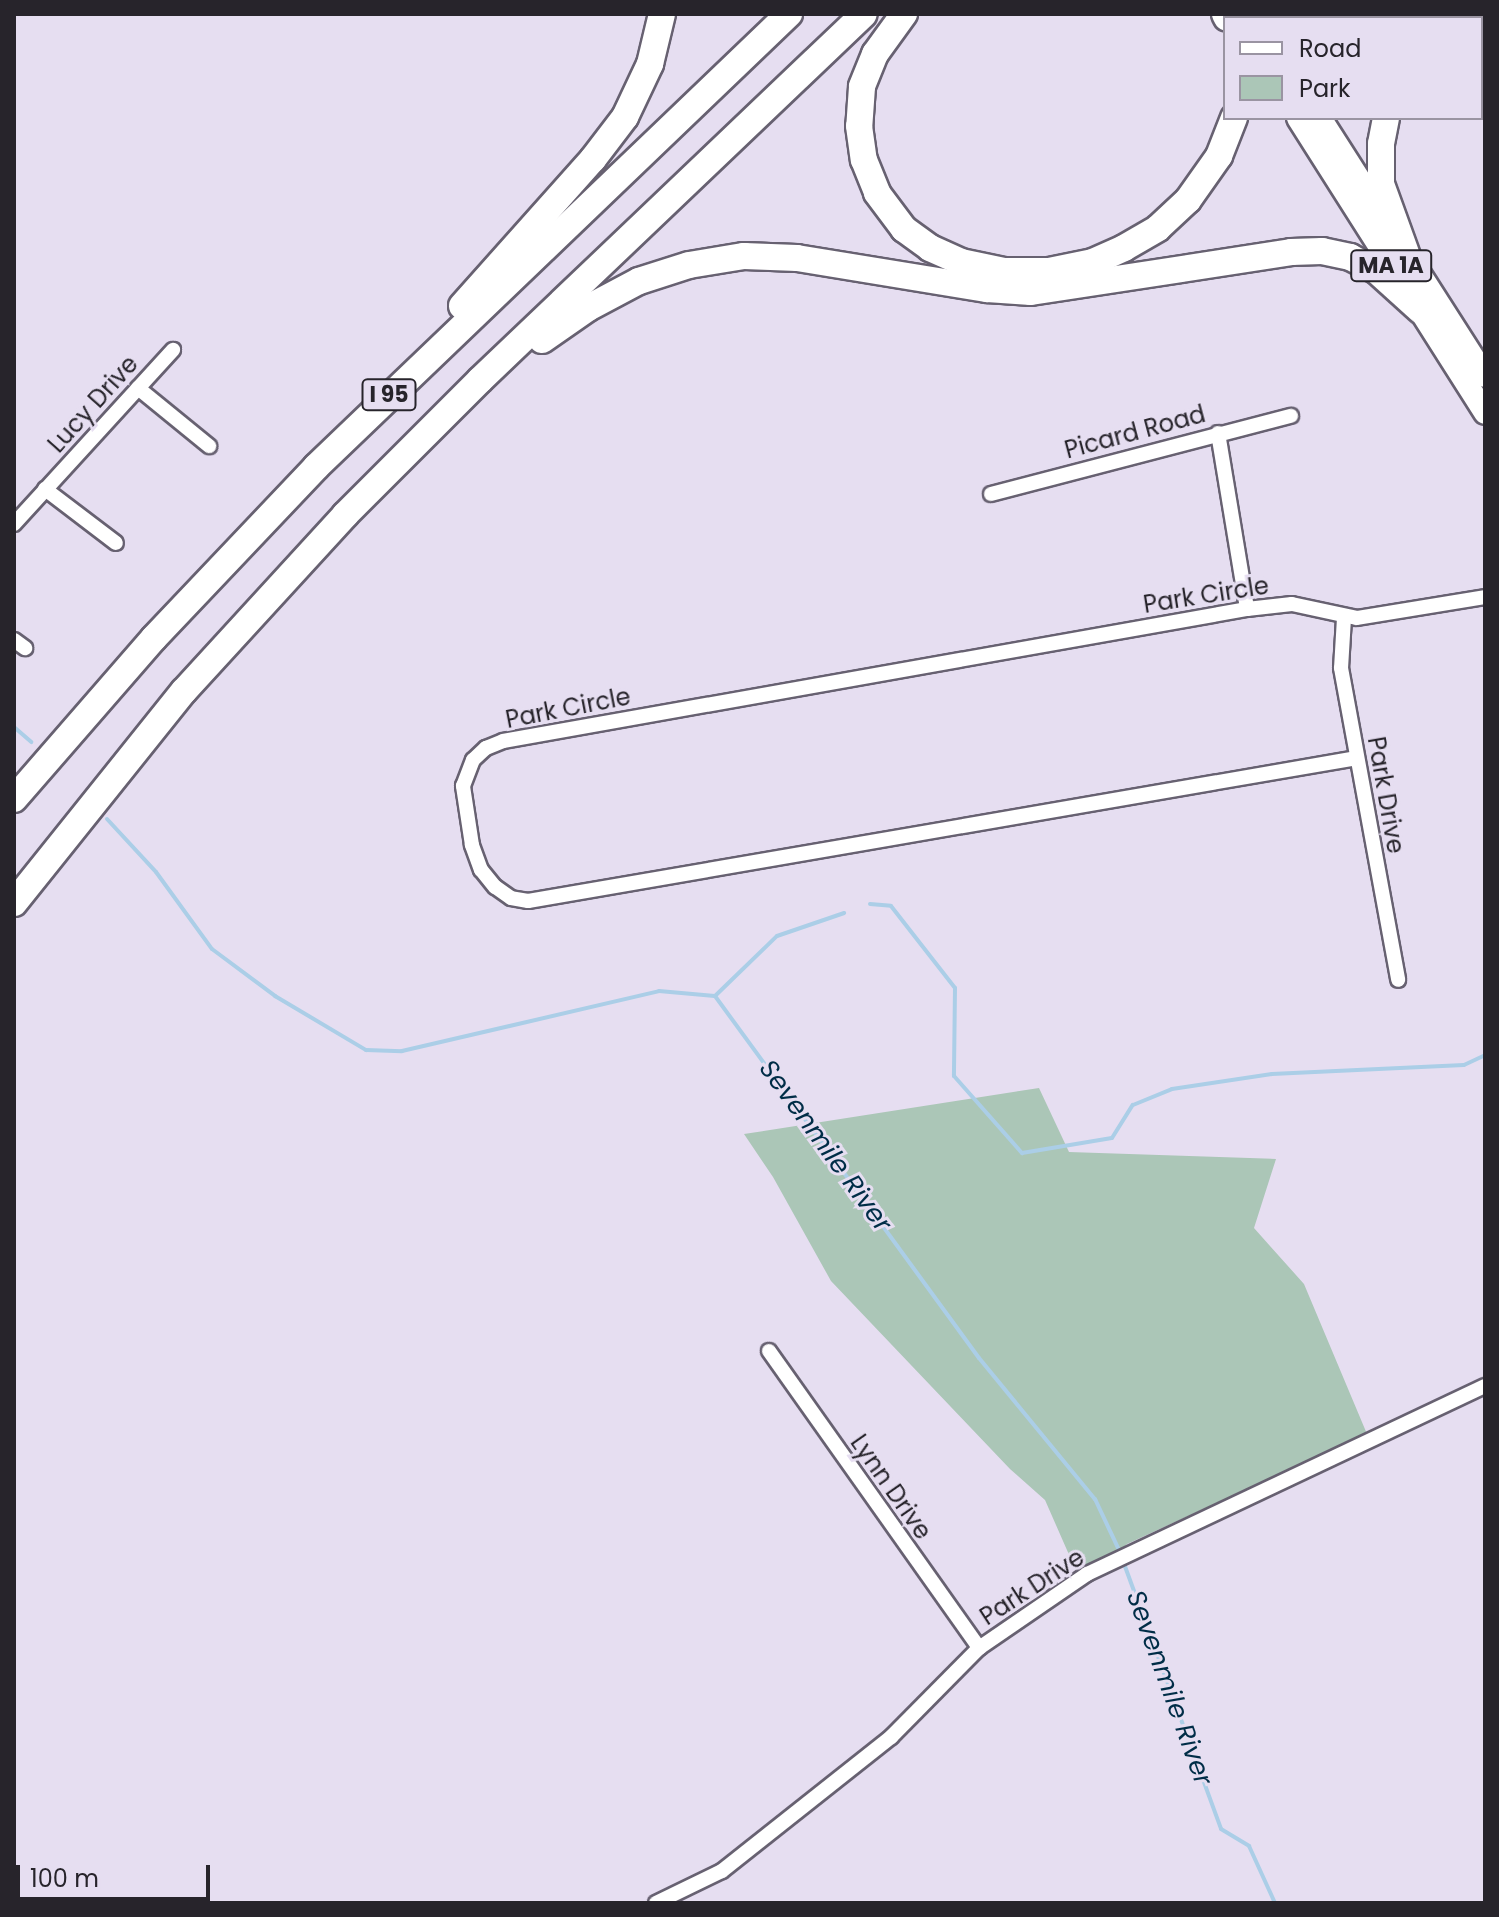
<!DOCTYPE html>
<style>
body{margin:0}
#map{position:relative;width:1499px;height:1917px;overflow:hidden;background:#e6def1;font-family:Poppins,sans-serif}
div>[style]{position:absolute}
.green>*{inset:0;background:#abc6b7}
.stream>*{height:4px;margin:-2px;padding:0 2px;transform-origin:2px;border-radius:2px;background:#abcee7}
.roads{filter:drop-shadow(2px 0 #676171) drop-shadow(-2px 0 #676171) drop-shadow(0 2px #676171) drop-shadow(0 -2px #676171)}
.street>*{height:14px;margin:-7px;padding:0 7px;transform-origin:7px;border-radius:7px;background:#fff}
.primary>*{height:22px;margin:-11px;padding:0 11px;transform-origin:11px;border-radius:11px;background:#fff}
.highway>*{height:26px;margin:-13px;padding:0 13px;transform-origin:13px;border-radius:13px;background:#fff}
span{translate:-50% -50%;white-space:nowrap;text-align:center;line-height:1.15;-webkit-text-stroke:6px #e6def1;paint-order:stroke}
.shield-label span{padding:2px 6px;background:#e6def1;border:2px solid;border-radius:6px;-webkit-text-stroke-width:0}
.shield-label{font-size:22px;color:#27242b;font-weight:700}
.street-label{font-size:24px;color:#27242b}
.water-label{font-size:26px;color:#002d47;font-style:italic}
.frame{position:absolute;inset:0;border:16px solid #27242b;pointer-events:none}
.legend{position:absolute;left:1223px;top:16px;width:260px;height:104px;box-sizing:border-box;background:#e6def1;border:2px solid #9a94a2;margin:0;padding:10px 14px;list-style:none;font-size:24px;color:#27242b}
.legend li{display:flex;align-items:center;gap:16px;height:40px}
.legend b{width:40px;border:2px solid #9a94a2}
.scale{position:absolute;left:16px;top:1865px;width:194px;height:36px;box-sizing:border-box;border:4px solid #27242b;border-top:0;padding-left:10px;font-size:24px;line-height:28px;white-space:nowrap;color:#27242b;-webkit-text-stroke:6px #e6def1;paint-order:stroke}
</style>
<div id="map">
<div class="green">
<i style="clip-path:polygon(1039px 1088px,1069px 1152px,1276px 1159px,1254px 1228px,1304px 1284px,1367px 1434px,1127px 1544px,1096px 1574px,1081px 1582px,1045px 1500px,1010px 1469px,831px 1281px,773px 1177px,744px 1134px)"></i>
</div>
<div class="stream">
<i style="left:14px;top:727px;width:23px;rotate:41deg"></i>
<i style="left:107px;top:819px;width:72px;rotate:47.2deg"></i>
<i style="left:156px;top:872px;width:95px;rotate:54deg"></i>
<i style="left:212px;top:949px;width:79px;rotate:36.7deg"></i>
<i style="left:275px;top:996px;width:106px;rotate:30.7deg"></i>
<i style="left:366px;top:1050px;width:36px;rotate:2deg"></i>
<i style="left:402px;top:1051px;width:264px;rotate:-13.1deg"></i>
<i style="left:659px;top:991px;width:56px;rotate:5.1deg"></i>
<i style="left:715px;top:996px;width:448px;rotate:53.9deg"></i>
<i style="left:979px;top:1358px;width:183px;rotate:50.6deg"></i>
<i style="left:1095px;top:1499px;width:56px;rotate:64.8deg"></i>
<i style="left:1119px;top:1550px;width:297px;rotate:69.9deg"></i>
<i style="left:1221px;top:1829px;width:33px;rotate:31deg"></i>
<i style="left:1249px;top:1846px;width:63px;rotate:65.5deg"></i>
<i style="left:870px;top:904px;width:21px;rotate:5deg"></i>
<i style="left:891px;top:906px;width:104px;rotate:52deg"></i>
<i style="left:955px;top:988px;width:88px;rotate:90.7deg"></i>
<i style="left:954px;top:1076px;width:103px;rotate:48.6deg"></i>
<i style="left:1022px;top:1153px;width:91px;rotate:-9.5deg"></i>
<i style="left:1112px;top:1138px;width:39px;rotate:-58deg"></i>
<i style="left:1133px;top:1105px;width:42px;rotate:-22.3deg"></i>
<i style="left:1172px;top:1089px;width:101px;rotate:-8.5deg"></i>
<i style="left:1272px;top:1074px;width:192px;rotate:-2.7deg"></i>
<i style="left:1464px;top:1065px;width:23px;rotate:-25deg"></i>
<i style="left:715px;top:996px;width:86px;rotate:-44.1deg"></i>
<i style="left:777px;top:936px;width:71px;rotate:-18.9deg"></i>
</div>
<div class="roads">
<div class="street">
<i style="left:138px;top:388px;width:92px;rotate:39.2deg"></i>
<i style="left:1218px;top:433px;width:178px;rotate:80.6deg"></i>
<i style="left:45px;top:489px;width:89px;rotate:37.3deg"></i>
<i style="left:991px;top:494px;width:310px;rotate:-14.6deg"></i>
<i style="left:14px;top:524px;width:236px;rotate:-47.6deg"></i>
<i style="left:1344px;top:618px;width:50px;rotate:93.4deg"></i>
<i style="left:1341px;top:668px;width:317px;rotate:79.6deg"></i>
<i style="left:14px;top:640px;width:14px;rotate:36deg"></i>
<i style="left:1357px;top:758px;width:841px;rotate:170.21deg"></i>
<i style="left:528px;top:901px;width:17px;rotate:-170deg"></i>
<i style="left:511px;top:898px;width:19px;rotate:-145deg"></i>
<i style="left:495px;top:887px;width:22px;rotate:-129deg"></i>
<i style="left:481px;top:870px;width:27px;rotate:-110deg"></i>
<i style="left:472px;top:845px;width:60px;rotate:-98.7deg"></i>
<i style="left:463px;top:786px;width:28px;rotate:-69deg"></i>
<i style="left:473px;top:760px;width:18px;rotate:-43deg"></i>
<i style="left:486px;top:748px;width:18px;rotate:-22deg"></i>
<i style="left:503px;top:741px;width:756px;rotate:-10.06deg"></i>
<i style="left:1247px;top:609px;width:45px;rotate:-6.3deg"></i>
<i style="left:1292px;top:604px;width:66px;rotate:12.2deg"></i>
<i style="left:1357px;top:618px;width:130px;rotate:-9.3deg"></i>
<i style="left:769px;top:1351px;width:364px;rotate:54.7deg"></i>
<i style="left:656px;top:1903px;width:73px;rotate:-25.9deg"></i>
<i style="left:722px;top:1871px;width:216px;rotate:-38.4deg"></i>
<i style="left:891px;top:1737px;width:125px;rotate:-45.3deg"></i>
<i style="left:979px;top:1648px;width:131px;rotate:-34.4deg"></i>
<i style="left:1087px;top:1574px;width:440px;rotate:-25.3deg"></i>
</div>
<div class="primary">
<i style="left:1254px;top:14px;width:4px;rotate:63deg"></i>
<i style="left:1298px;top:118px;width:349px;rotate:57.6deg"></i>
<i style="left:1320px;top:118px;width:306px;rotate:57.4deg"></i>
</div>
<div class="highway">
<i style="left:904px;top:14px;width:49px;rotate:125.9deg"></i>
<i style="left:875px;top:54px;width:35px;rotate:112deg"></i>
<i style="left:862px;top:87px;width:39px;rotate:94deg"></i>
<i style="left:859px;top:126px;width:34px;rotate:82deg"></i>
<i style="left:864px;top:160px;width:35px;rotate:68deg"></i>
<i style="left:877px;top:193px;width:45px;rotate:53.1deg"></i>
<i style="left:904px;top:229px;width:32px;rotate:36deg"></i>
<i style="left:930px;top:248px;width:34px;rotate:24deg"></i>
<i style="left:961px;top:262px;width:44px;rotate:11.8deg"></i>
<i style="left:1004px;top:271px;width:45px"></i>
<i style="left:1049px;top:271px;width:45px;rotate:-11.6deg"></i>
<i style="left:1093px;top:262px;width:34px;rotate:-24deg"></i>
<i style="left:1124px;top:248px;width:39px;rotate:-30deg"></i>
<i style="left:1158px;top:228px;width:41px;rotate:-43deg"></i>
<i style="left:1188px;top:200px;width:54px;rotate:-54.8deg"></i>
<i style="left:1219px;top:156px;width:41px;rotate:-68.5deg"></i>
<i style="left:1225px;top:14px;width:4px;rotate:63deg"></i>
<i style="left:1435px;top:18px;width:4px;rotate:-63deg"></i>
<i style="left:1386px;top:118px;width:26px;rotate:101deg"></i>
<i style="left:1381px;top:144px;width:40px;rotate:90deg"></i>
<i style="left:1381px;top:184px;width:77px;rotate:70.1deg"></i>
<i style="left:462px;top:306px;width:197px;rotate:-48.3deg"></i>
<i style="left:593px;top:159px;width:53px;rotate:-52.7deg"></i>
<i style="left:625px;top:117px;width:59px;rotate:-64.7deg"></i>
<i style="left:650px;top:64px;width:51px;rotate:-76.5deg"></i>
<i style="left:542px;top:340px;width:56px;rotate:-34.8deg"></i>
<i style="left:588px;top:308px;width:58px;rotate:-27.9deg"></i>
<i style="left:639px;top:281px;width:52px;rotate:-17.7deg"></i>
<i style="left:689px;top:265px;width:56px;rotate:-9.3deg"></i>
<i style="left:744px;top:256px;width:53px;rotate:2.2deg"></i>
<i style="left:797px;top:258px;width:193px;rotate:9.3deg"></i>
<i style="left:987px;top:289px;width:44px;rotate:3.9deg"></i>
<i style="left:1031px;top:292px;width:263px;rotate:-8.7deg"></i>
<i style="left:1291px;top:252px;width:31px;rotate:-2deg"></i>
<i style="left:1322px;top:251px;width:29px;rotate:12deg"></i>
<i style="left:1350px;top:257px;width:30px;rotate:27deg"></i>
<i style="left:1377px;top:271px;width:58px;rotate:42.2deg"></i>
<i style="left:14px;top:799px;width:213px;rotate:-49deg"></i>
<i style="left:154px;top:638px;width:236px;rotate:-46.5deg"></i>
<i style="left:316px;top:467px;width:655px;rotate:-43.76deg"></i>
<i style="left:14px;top:903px;width:272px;rotate:-51.3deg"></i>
<i style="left:184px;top:691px;width:239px;rotate:-47.5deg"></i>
<i style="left:345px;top:515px;width:191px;rotate:-45deg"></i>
<i style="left:480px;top:380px;width:530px;rotate:-43.63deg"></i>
</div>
</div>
<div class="shield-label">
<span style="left:1391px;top:266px">MA 1A</span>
<span style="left:389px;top:395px">I 95</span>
</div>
<div class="street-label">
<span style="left:93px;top:404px;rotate:-48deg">Lucy Drive</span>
<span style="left:1135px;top:432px;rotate:-15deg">Picard Road</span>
<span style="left:1206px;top:595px;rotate:-9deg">Park Circle</span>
<span style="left:568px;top:708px;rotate:-11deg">Park Circle</span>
<span style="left:1386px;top:795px;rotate:80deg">Park Drive</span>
<span style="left:891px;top:1487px;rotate:55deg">Lynn Drive</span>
<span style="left:1032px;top:1587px;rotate:-33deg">Park Drive</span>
</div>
<div class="water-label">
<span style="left:825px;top:1146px;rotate:54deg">Sevenmile River</span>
<span style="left:1169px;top:1688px;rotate:70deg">Sevenmile River</span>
</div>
<div class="frame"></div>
<ul class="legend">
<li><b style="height:10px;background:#fff"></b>Road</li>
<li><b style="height:22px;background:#abc6b7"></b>Park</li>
</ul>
<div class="scale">100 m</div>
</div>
